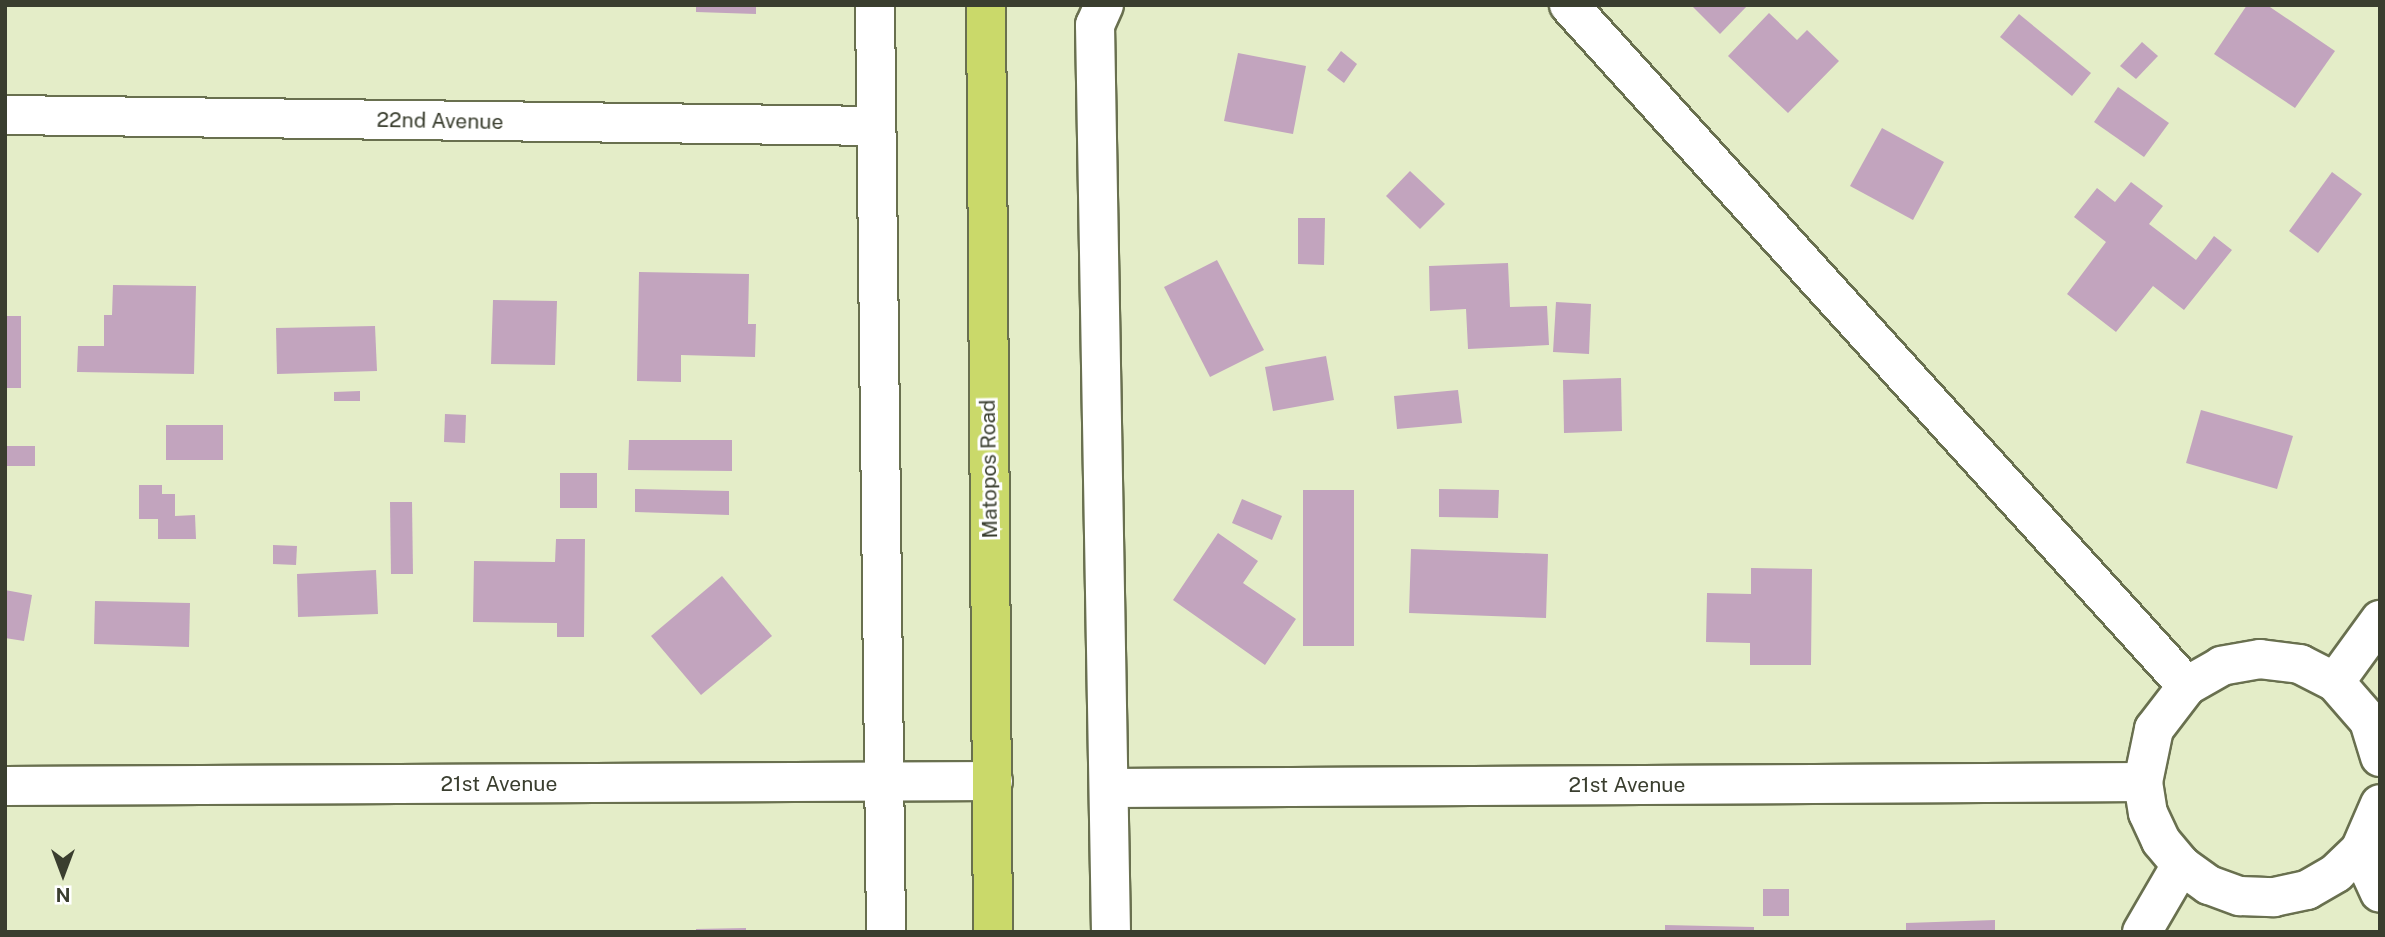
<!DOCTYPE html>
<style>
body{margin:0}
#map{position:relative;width:2385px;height:937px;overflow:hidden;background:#e4edc8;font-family:"Public Sans",sans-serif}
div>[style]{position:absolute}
.building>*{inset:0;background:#c2a4be}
.roads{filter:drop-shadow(2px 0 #69704f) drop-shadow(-2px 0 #69704f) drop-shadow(0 2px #69704f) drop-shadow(0 -2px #69704f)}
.minor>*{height:38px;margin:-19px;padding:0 19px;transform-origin:19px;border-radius:19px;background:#fff}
.major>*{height:38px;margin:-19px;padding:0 19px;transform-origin:19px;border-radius:19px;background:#cad96a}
span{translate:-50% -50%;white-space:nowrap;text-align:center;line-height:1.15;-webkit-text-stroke:6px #fff;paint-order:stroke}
.street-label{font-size:21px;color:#3a3e2f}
.frame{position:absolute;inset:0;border:7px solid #3a3e2f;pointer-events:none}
.north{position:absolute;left:28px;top:839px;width:70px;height:70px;-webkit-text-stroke:5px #fff;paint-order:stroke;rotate:180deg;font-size:19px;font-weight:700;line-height:28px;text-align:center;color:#3a3e2f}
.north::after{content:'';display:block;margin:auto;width:24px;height:32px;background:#3a3e2f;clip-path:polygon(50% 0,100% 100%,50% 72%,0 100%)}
</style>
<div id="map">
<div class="building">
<i style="clip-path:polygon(696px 5px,756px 5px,756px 14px,696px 12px)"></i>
<i style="clip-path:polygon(1691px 5px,1748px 5px,1720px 34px)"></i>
<i style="clip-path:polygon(2247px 5px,2267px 5px,2335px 51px,2295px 108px,2214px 54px)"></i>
<i style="clip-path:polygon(1769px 13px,1797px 40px,1807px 30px,1839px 61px,1788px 113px,1728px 56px)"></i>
<i style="clip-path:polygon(2019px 14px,2091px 73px,2072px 96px,2000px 37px)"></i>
<i style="clip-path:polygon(2142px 42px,2158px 56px,2136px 79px,2120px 66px)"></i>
<i style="clip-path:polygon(1341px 51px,1357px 64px,1344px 83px,1327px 70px)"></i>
<i style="clip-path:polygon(1238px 53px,1306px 66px,1293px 134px,1224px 121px)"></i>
<i style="clip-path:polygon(2118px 87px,2169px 123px,2144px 157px,2094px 122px)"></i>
<i style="clip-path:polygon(1882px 128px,1944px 162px,1913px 220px,1850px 186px)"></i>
<i style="clip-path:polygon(1410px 171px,1445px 204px,1420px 229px,1386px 196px)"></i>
<i style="clip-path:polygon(2332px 172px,2362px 194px,2318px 253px,2289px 231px)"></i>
<i style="clip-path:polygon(2131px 182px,2163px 206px,2149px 224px,2196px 260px,2214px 236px,2232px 250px,2184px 310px,2153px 286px,2116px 332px,2067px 294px,2106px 242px,2074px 217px,2097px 188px,2115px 202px)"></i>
<i style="clip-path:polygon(1298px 218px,1325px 218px,1324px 265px,1298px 264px)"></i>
<i style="clip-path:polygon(1217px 260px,1264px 350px,1210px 377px,1164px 287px)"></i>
<i style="clip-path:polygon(1508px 263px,1510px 307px,1547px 306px,1549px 345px,1468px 349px,1466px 309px,1430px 311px,1429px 266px)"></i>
<i style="clip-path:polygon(639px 272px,749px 274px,748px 324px,756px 324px,755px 357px,681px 355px,681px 382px,637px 381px)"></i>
<i style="clip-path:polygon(113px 285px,196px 286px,194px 374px,77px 372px,78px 346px,104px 346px,104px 315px,112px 315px)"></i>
<i style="clip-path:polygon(493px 300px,557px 301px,555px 365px,491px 364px)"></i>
<i style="clip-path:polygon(1556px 302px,1591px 304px,1589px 354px,1553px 352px)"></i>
<i style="clip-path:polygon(5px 316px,21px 316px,21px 388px,5px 388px)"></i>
<i style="clip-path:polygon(375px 326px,377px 371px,277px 374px,276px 328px)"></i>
<i style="clip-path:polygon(1326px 356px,1334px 400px,1273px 411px,1265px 367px)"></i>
<i style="clip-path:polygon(1621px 378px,1622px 431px,1564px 433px,1563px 380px)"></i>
<i style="clip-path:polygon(1458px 390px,1462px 423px,1397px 429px,1394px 396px)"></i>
<i style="clip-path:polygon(360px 391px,360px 401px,334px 401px,334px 392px)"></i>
<i style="clip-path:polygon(2201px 410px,2293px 436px,2277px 489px,2186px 463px)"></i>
<i style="clip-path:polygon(445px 414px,466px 415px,465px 443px,444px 442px)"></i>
<i style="clip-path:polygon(166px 425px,223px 425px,223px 460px,166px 460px)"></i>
<i style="clip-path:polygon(629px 440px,732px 440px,732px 471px,628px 470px)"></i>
<i style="clip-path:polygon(6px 446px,35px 446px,35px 466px,5px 466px)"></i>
<i style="clip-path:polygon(560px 473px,597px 473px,597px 508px,560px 508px)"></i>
<i style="clip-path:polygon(139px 485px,162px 485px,162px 494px,175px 494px,175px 516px,195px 515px,196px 539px,158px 539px,158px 519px,139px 519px)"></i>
<i style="clip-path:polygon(635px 489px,729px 491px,729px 515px,635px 512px)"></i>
<i style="clip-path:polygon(1439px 489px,1499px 490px,1498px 518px,1439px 517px)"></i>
<i style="clip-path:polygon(1303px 490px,1354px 490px,1354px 646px,1303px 646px)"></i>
<i style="clip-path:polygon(1242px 499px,1282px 516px,1272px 540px,1232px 523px)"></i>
<i style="clip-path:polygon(390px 502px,412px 502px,413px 574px,391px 574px)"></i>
<i style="clip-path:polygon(1218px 533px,1258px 561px,1243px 583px,1296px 619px,1265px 665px,1173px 600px)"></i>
<i style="clip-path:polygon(556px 539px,585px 539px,584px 637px,557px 637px,557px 623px,473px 622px,474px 561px,555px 562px)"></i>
<i style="clip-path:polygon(273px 545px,297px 546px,296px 565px,273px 564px)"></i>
<i style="clip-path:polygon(1411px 549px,1548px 554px,1546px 618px,1409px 613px)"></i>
<i style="clip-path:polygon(1751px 568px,1812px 569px,1811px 665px,1750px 665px,1750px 643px,1706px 642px,1707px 593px,1751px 594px)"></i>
<i style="clip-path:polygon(376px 570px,378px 614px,298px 617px,297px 574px)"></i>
<i style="clip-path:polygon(722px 576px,772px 636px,701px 695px,651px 636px)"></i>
<i style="clip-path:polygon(5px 590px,32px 595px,24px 641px,5px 638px)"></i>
<i style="clip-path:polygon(95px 601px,190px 603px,189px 647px,94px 644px)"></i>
<i style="clip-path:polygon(1763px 889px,1789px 889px,1789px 916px,1763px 916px)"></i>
<i style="clip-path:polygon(1995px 920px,1995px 932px,1906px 932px,1906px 923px)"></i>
<i style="clip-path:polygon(1665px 925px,1754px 927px,1754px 932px,1665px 932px)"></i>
<i style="clip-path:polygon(746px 928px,746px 932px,696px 932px,696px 929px)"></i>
</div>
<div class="roads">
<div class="minor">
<i style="left:875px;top:5px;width:927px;rotate:89.32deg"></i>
<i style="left:1104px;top:5px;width:22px;rotate:114deg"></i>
<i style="left:1095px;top:25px;width:907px;rotate:88.99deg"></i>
<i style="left:1569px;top:5px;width:920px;rotate:47.78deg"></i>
<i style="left:5px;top:115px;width:870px;rotate:0.72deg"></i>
<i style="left:2335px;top:682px;width:77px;rotate:-54deg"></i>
<i style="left:2380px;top:757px;width:38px;rotate:-107deg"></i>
<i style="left:2369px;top:721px;width:52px;rotate:-131.1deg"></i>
<i style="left:2335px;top:682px;width:39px;rotate:-153deg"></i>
<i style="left:2300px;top:664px;width:40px;rotate:-172.9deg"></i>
<i style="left:2260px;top:659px;width:39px;rotate:170deg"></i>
<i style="left:2222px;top:666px;width:40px;rotate:150.3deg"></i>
<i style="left:2187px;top:686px;width:54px;rotate:127.5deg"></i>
<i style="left:2154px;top:729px;width:54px;rotate:101.7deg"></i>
<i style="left:2143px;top:782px;width:31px;rotate:81deg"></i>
<i style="left:2148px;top:813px;width:31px;rotate:65deg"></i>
<i style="left:2161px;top:841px;width:31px;rotate:50deg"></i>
<i style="left:2181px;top:865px;width:34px;rotate:36deg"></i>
<i style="left:2209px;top:885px;width:33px;rotate:20deg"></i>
<i style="left:2240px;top:896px;width:34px;rotate:2deg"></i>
<i style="left:2274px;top:897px;width:34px;rotate:-12deg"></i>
<i style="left:2307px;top:890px;width:34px;rotate:-30deg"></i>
<i style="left:2336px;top:873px;width:33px;rotate:-44deg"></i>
<i style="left:2360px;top:850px;width:50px;rotate:-66.5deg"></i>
<i style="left:5px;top:786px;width:988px;rotate:-0.29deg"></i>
<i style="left:1110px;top:788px;width:1033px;rotate:-0.33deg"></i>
<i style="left:2360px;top:850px;width:47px;rotate:65.1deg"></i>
<i style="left:2142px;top:932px;width:78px;rotate:-59.8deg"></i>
</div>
<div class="major">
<i style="left:986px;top:5px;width:927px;rotate:89.57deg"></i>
</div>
</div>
<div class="street-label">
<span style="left:440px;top:121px;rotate:1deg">22nd Avenue</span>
<span style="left:989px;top:469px;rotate:-91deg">Matopos Road</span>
<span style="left:499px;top:784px">21st Avenue</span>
<span style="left:1627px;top:785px">21st Avenue</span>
</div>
<div class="frame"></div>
<div class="north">N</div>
</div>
